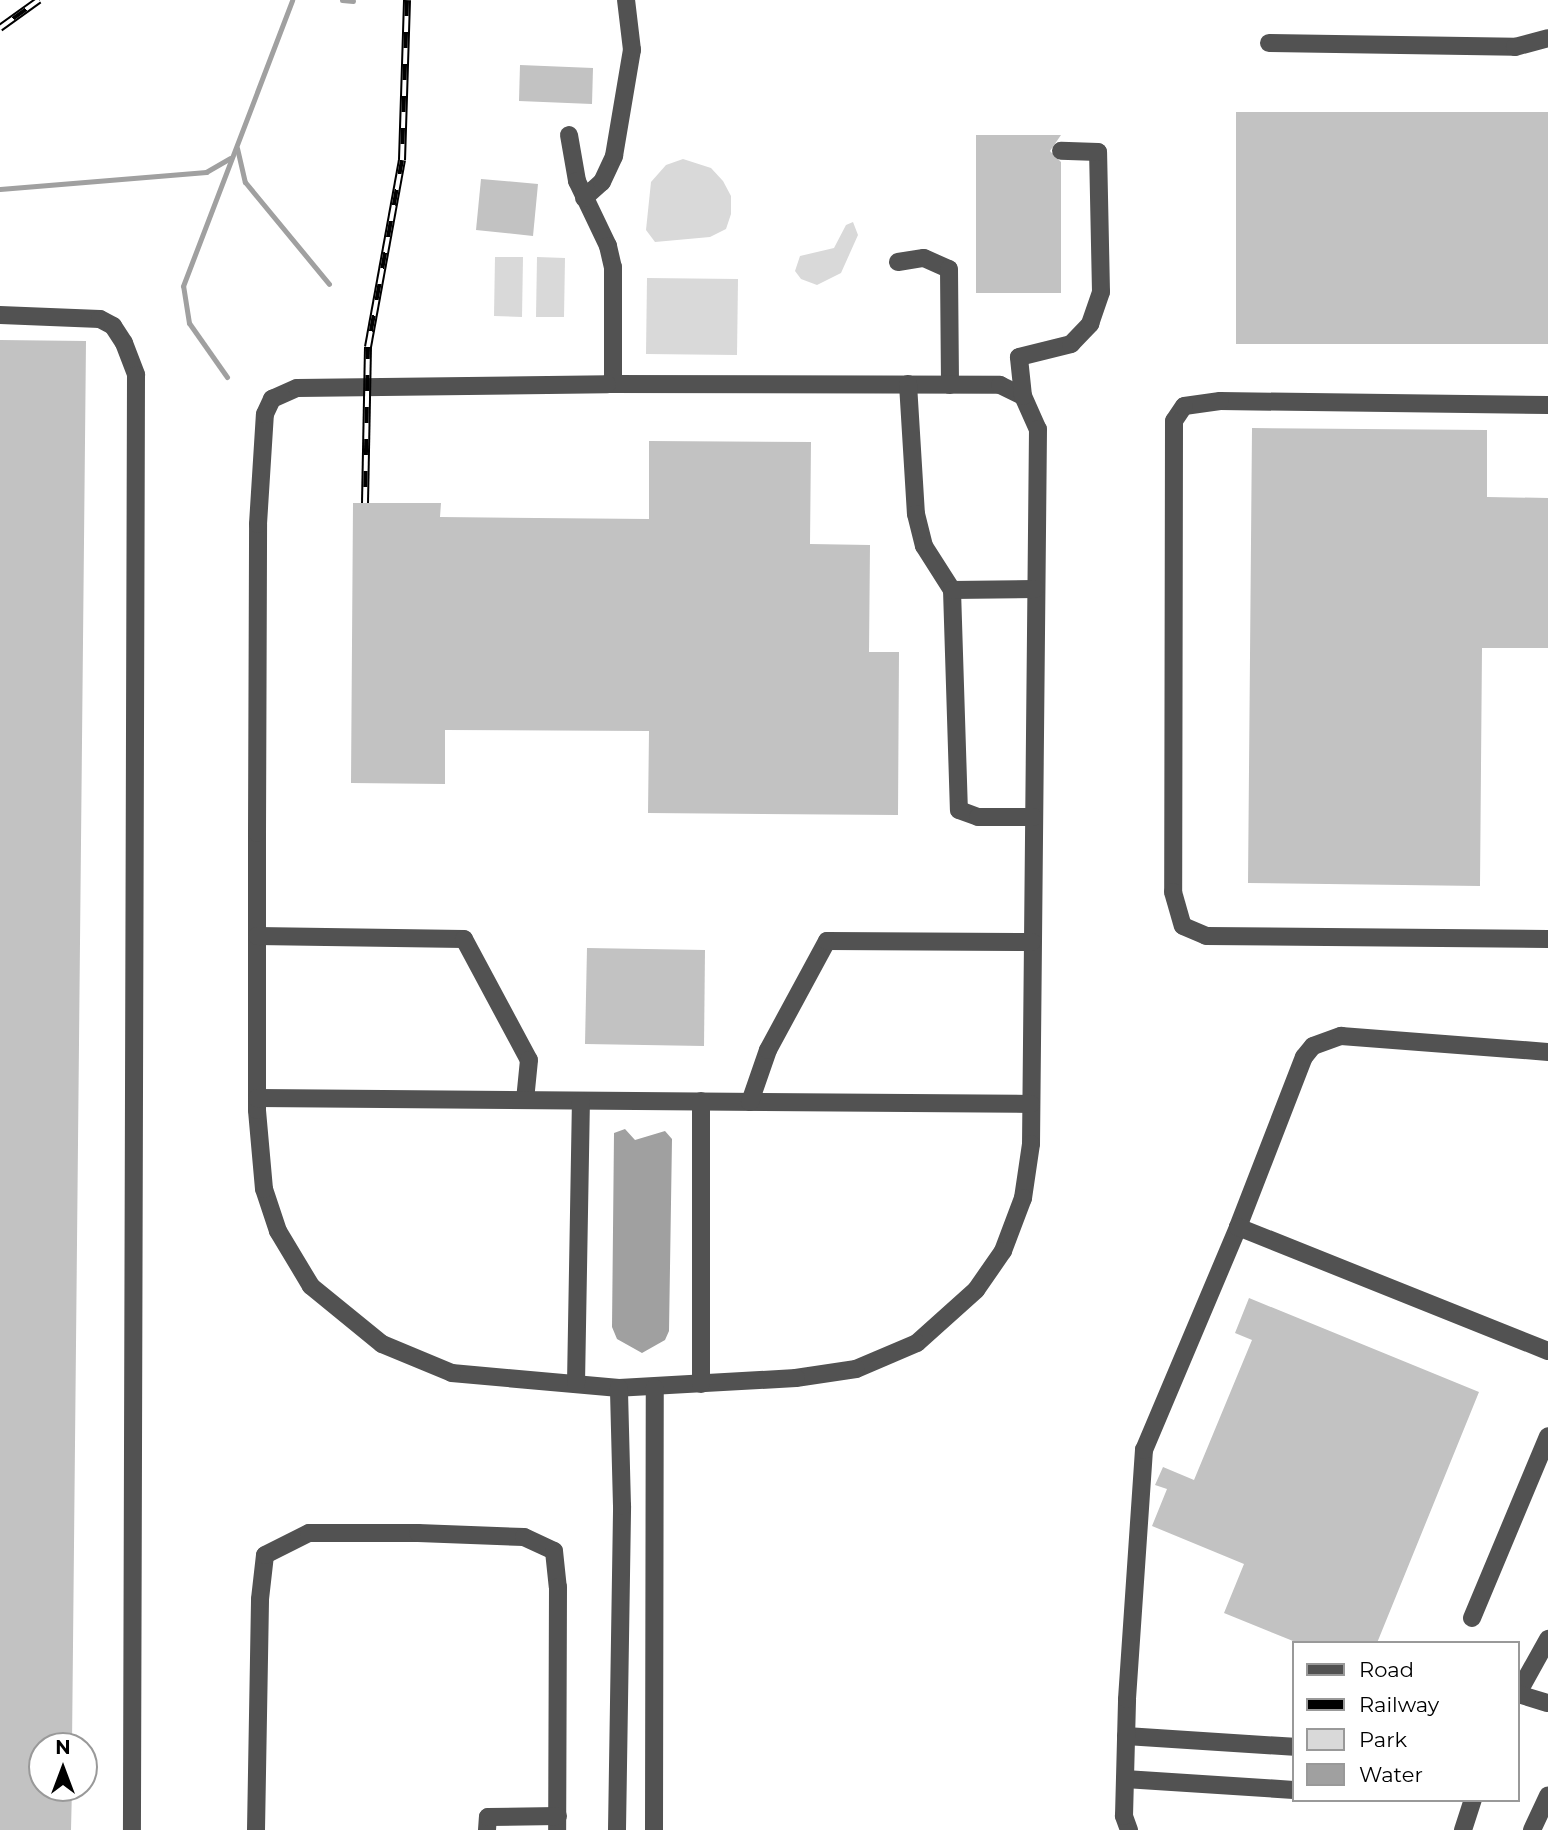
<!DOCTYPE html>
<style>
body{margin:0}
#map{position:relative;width:1548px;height:1830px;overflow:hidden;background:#fff;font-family:Montserrat,sans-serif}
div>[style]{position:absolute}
.green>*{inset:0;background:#d9d9d9}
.water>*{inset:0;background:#a0a0a0}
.stream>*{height:5px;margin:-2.5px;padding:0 2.5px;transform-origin:2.5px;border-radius:2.5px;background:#a0a0a0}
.building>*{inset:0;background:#c2c2c2}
.minor>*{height:18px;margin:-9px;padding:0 9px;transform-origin:9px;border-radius:9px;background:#525252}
.rail>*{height:8px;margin-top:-4px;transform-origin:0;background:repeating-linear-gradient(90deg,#fff 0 16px,#000 0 32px);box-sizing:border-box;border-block:2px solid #000}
span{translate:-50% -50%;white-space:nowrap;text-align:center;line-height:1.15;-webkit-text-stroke:5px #fff;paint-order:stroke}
.legend{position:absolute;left:1292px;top:1641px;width:228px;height:161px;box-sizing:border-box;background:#fff;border:2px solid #999;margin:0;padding:9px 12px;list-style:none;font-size:21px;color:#000}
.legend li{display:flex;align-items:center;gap:14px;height:35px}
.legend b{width:35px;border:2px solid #999}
.north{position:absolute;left:28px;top:1732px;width:70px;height:70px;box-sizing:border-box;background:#fff;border:2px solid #999;border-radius:50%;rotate:0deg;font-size:19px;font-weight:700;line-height:28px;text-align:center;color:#000}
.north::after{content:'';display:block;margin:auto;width:24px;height:32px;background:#000;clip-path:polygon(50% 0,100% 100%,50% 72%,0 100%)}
</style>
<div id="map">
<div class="green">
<i style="clip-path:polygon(683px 159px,711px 168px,723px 181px,731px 196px,731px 214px,726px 229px,710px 237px,655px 242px,646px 230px,651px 182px,666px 165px)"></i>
<i style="clip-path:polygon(853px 222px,858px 235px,841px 273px,817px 285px,801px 279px,795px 271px,800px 256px,834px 248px,846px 225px)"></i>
<i style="clip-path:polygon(495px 257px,523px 257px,522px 317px,494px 316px)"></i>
<i style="clip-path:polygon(537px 257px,565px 258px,564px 317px,536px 317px)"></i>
<i style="clip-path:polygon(647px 278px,738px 279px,737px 355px,646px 354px)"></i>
</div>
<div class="water">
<i style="clip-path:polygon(625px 1129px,635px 1140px,665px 1131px,672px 1139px,669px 1331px,665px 1340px,642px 1353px,617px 1339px,612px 1327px,614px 1133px)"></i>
</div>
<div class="stream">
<i style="left:342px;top:0;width:11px;rotate:5deg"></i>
<i style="left:237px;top:148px;width:35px;rotate:77deg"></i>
<i style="left:245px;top:182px;width:132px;rotate:50.5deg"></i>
<i style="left:0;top:189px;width:207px;rotate:-4.7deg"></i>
<i style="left:206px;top:172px;width:28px;rotate:-30deg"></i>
<i style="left:227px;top:377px;width:66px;rotate:-125.1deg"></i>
<i style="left:189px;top:323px;width:37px;rotate:-99deg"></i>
<i style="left:183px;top:286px;width:306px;rotate:-69.1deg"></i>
</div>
<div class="building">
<i style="clip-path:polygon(520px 65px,593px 68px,592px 104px,519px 101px)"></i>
<i style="clip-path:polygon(1236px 112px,1548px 112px,1548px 344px,1236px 344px)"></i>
<i style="clip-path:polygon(976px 135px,1061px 135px,1050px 151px,1061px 162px,1061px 293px,976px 293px)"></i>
<i style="clip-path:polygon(481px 179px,538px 184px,533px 236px,476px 230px)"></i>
<i style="clip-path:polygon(0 340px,86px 341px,72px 1746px,42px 1746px,42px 1788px,72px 1788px,71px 1830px,0 1830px)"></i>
<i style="clip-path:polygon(1252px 428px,1487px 430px,1487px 497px,1548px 498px,1548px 648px,1482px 648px,1480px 886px,1248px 883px)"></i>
<i style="clip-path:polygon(649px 441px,811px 442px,810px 544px,870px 545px,869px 652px,899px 652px,898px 815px,648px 813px,649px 731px,445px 730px,445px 784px,351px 783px,353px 503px,441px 503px,440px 517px,649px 519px)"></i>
<i style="clip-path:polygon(587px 948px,705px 950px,704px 1046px,585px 1044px)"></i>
<i style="clip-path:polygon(1249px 1298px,1479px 1392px,1377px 1643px,1298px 1643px,1224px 1613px,1244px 1564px,1152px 1526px,1167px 1489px,1155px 1485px,1163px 1467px,1194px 1480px,1252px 1340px,1235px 1333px)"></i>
</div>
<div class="minor">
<i style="left:1269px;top:43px;width:246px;rotate:0.9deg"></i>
<i style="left:1515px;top:47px;width:34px;rotate:-15deg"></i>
<i style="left:569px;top:135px;width:47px;rotate:80.1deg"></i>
<i style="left:577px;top:181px;width:72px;rotate:64.5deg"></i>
<i style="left:608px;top:246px;width:22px;rotate:77deg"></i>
<i style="left:613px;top:267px;width:117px;rotate:90deg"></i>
<i style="left:584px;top:198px;width:24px;rotate:-42deg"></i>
<i style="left:602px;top:182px;width:29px;rotate:-65deg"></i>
<i style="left:614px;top:156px;width:108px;rotate:-80.4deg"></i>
<i style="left:632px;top:50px;width:50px;rotate:-96.8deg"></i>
<i style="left:898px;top:262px;width:26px;rotate:-9deg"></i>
<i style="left:924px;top:258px;width:27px;rotate:24deg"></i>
<i style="left:949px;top:269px;width:116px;rotate:89.5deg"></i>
<i style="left:0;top:315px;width:100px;rotate:2.3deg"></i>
<i style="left:100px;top:319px;width:15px;rotate:28deg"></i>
<i style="left:113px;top:326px;width:20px;rotate:57deg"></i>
<i style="left:124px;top:343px;width:34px;rotate:69deg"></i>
<i style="left:136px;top:375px;width:1455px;rotate:90.16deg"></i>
<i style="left:607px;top:384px;width:393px;rotate:0.1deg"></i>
<i style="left:1000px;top:385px;width:25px;rotate:26deg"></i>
<i style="left:1023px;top:396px;width:36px;rotate:66deg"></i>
<i style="left:1038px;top:429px;width:715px;rotate:90.56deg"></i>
<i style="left:1031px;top:1144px;width:55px;rotate:98.4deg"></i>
<i style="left:1023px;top:1198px;width:57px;rotate:110.7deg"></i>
<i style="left:1003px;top:1251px;width:47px;rotate:124.7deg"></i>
<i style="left:976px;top:1290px;width:79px;rotate:138.1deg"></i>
<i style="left:917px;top:1343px;width:66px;rotate:156.9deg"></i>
<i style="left:856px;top:1369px;width:61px;rotate:171.5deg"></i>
<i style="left:796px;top:1378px;width:177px;rotate:176.8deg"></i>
<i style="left:619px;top:1388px;width:168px;rotate:-174.9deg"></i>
<i style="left:452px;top:1373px;width:76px;rotate:-157.5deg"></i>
<i style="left:382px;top:1344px;width:92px;rotate:-140.8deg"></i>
<i style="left:311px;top:1286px;width:64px;rotate:-121deg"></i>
<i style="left:278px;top:1231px;width:44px;rotate:-108.4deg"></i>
<i style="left:264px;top:1189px;width:79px;rotate:-95.1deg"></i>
<i style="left:257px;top:1110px;width:277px;rotate:-90deg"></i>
<i style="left:257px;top:833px;width:309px;rotate:-89.8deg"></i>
<i style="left:258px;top:524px;width:110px;rotate:-86.4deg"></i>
<i style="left:265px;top:414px;width:17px;rotate:-65deg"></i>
<i style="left:272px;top:399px;width:27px;rotate:-24deg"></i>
<i style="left:297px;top:388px;width:310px;rotate:-0.7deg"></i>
<i style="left:908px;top:384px;width:130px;rotate:86.5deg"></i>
<i style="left:916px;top:514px;width:33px;rotate:76deg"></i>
<i style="left:924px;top:546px;width:52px;rotate:57.5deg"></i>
<i style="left:952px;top:590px;width:220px;rotate:88.2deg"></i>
<i style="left:959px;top:810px;width:20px;rotate:20deg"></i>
<i style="left:978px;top:817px;width:55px"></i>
<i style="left:1023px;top:396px;width:39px;rotate:-96deg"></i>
<i style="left:1019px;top:357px;width:54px;rotate:-14deg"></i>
<i style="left:1071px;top:344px;width:28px;rotate:-46deg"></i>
<i style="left:1090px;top:324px;width:34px;rotate:-71deg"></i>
<i style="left:1101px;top:292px;width:140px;rotate:-91.2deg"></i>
<i style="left:1098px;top:152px;width:37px;rotate:-178deg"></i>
<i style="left:1548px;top:405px;width:328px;rotate:-179.3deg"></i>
<i style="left:1220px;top:401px;width:36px;rotate:172deg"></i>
<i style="left:1184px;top:406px;width:18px;rotate:124deg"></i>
<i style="left:1174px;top:421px;width:471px;rotate:90.1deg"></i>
<i style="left:1173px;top:892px;width:35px;rotate:74deg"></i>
<i style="left:1183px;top:926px;width:25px;rotate:23deg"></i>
<i style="left:1206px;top:936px;width:342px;rotate:0.5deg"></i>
<i style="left:952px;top:590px;width:83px;rotate:-0.7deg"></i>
<i style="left:257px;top:936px;width:207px;rotate:0.8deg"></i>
<i style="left:464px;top:939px;width:137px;rotate:61.8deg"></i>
<i style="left:529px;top:1060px;width:40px;rotate:95.7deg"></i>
<i style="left:257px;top:1098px;width:774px;rotate:0.44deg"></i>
<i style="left:701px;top:1101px;width:283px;rotate:90deg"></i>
<i style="left:750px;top:1102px;width:55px;rotate:-70.9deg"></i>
<i style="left:768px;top:1050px;width:124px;rotate:-61.6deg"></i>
<i style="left:827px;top:941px;width:205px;rotate:0.3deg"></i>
<i style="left:1238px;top:1227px;width:182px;rotate:-68.8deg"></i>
<i style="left:1304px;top:1057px;width:14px;rotate:-51deg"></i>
<i style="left:1313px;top:1046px;width:30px;rotate:-20deg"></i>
<i style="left:1341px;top:1036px;width:208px;rotate:4.4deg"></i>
<i style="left:576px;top:1384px;width:283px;rotate:-89deg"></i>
<i style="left:1472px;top:1618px;width:197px;rotate:-67.3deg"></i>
<i style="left:1518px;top:1693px;width:62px;rotate:-60.9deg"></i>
<i style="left:1518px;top:1694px;width:31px;rotate:17deg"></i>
<i style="left:1126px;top:1736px;width:168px;rotate:3.7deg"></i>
<i style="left:1125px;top:1779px;width:169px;rotate:3.7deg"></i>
<i style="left:256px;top:1830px;width:231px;rotate:-89deg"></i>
<i style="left:260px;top:1599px;width:44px;rotate:-83.5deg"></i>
<i style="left:265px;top:1555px;width:49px;rotate:-26.6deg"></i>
<i style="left:309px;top:1533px;width:109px"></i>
<i style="left:418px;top:1533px;width:106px;rotate:2.2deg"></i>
<i style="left:524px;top:1537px;width:33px;rotate:25deg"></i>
<i style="left:554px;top:1551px;width:36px;rotate:84deg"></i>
<i style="left:558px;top:1587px;width:243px;rotate:90.2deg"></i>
<i style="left:487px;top:1830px;width:13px;rotate:-86deg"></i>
<i style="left:488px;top:1817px;width:70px;rotate:-0.8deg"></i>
<i style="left:617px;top:1830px;width:324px;rotate:-89.1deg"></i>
<i style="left:622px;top:1506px;width:118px;rotate:-91.5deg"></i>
<i style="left:654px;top:1830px;width:442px;rotate:-89.9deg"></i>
<i style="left:1129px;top:1830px;width:15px;rotate:-110deg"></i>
<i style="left:1124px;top:1816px;width:117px;rotate:-88.5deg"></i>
<i style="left:1127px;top:1699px;width:250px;rotate:-86.1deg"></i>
<i style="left:1144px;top:1450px;width:242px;rotate:-67.1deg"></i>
<i style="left:1238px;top:1227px;width:334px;rotate:21.8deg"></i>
<i style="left:1463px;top:1830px;width:32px;rotate:-72deg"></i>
<i style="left:1532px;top:1830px;width:38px;rotate:-65deg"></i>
</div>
<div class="rail">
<i style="left:0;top:28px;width:48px;rotate:-35.7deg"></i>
<i style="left:365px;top:503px;width:156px;rotate:-88.9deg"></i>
<i style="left:368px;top:347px;width:190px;rotate:-79.7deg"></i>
<i style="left:402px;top:160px;width:160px;rotate:-88.2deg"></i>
</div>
<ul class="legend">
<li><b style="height:9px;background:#525252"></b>Road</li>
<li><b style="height:9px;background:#000"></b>Railway</li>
<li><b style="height:19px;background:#d9d9d9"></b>Park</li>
<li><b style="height:19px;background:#a0a0a0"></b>Water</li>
</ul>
<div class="north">N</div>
</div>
